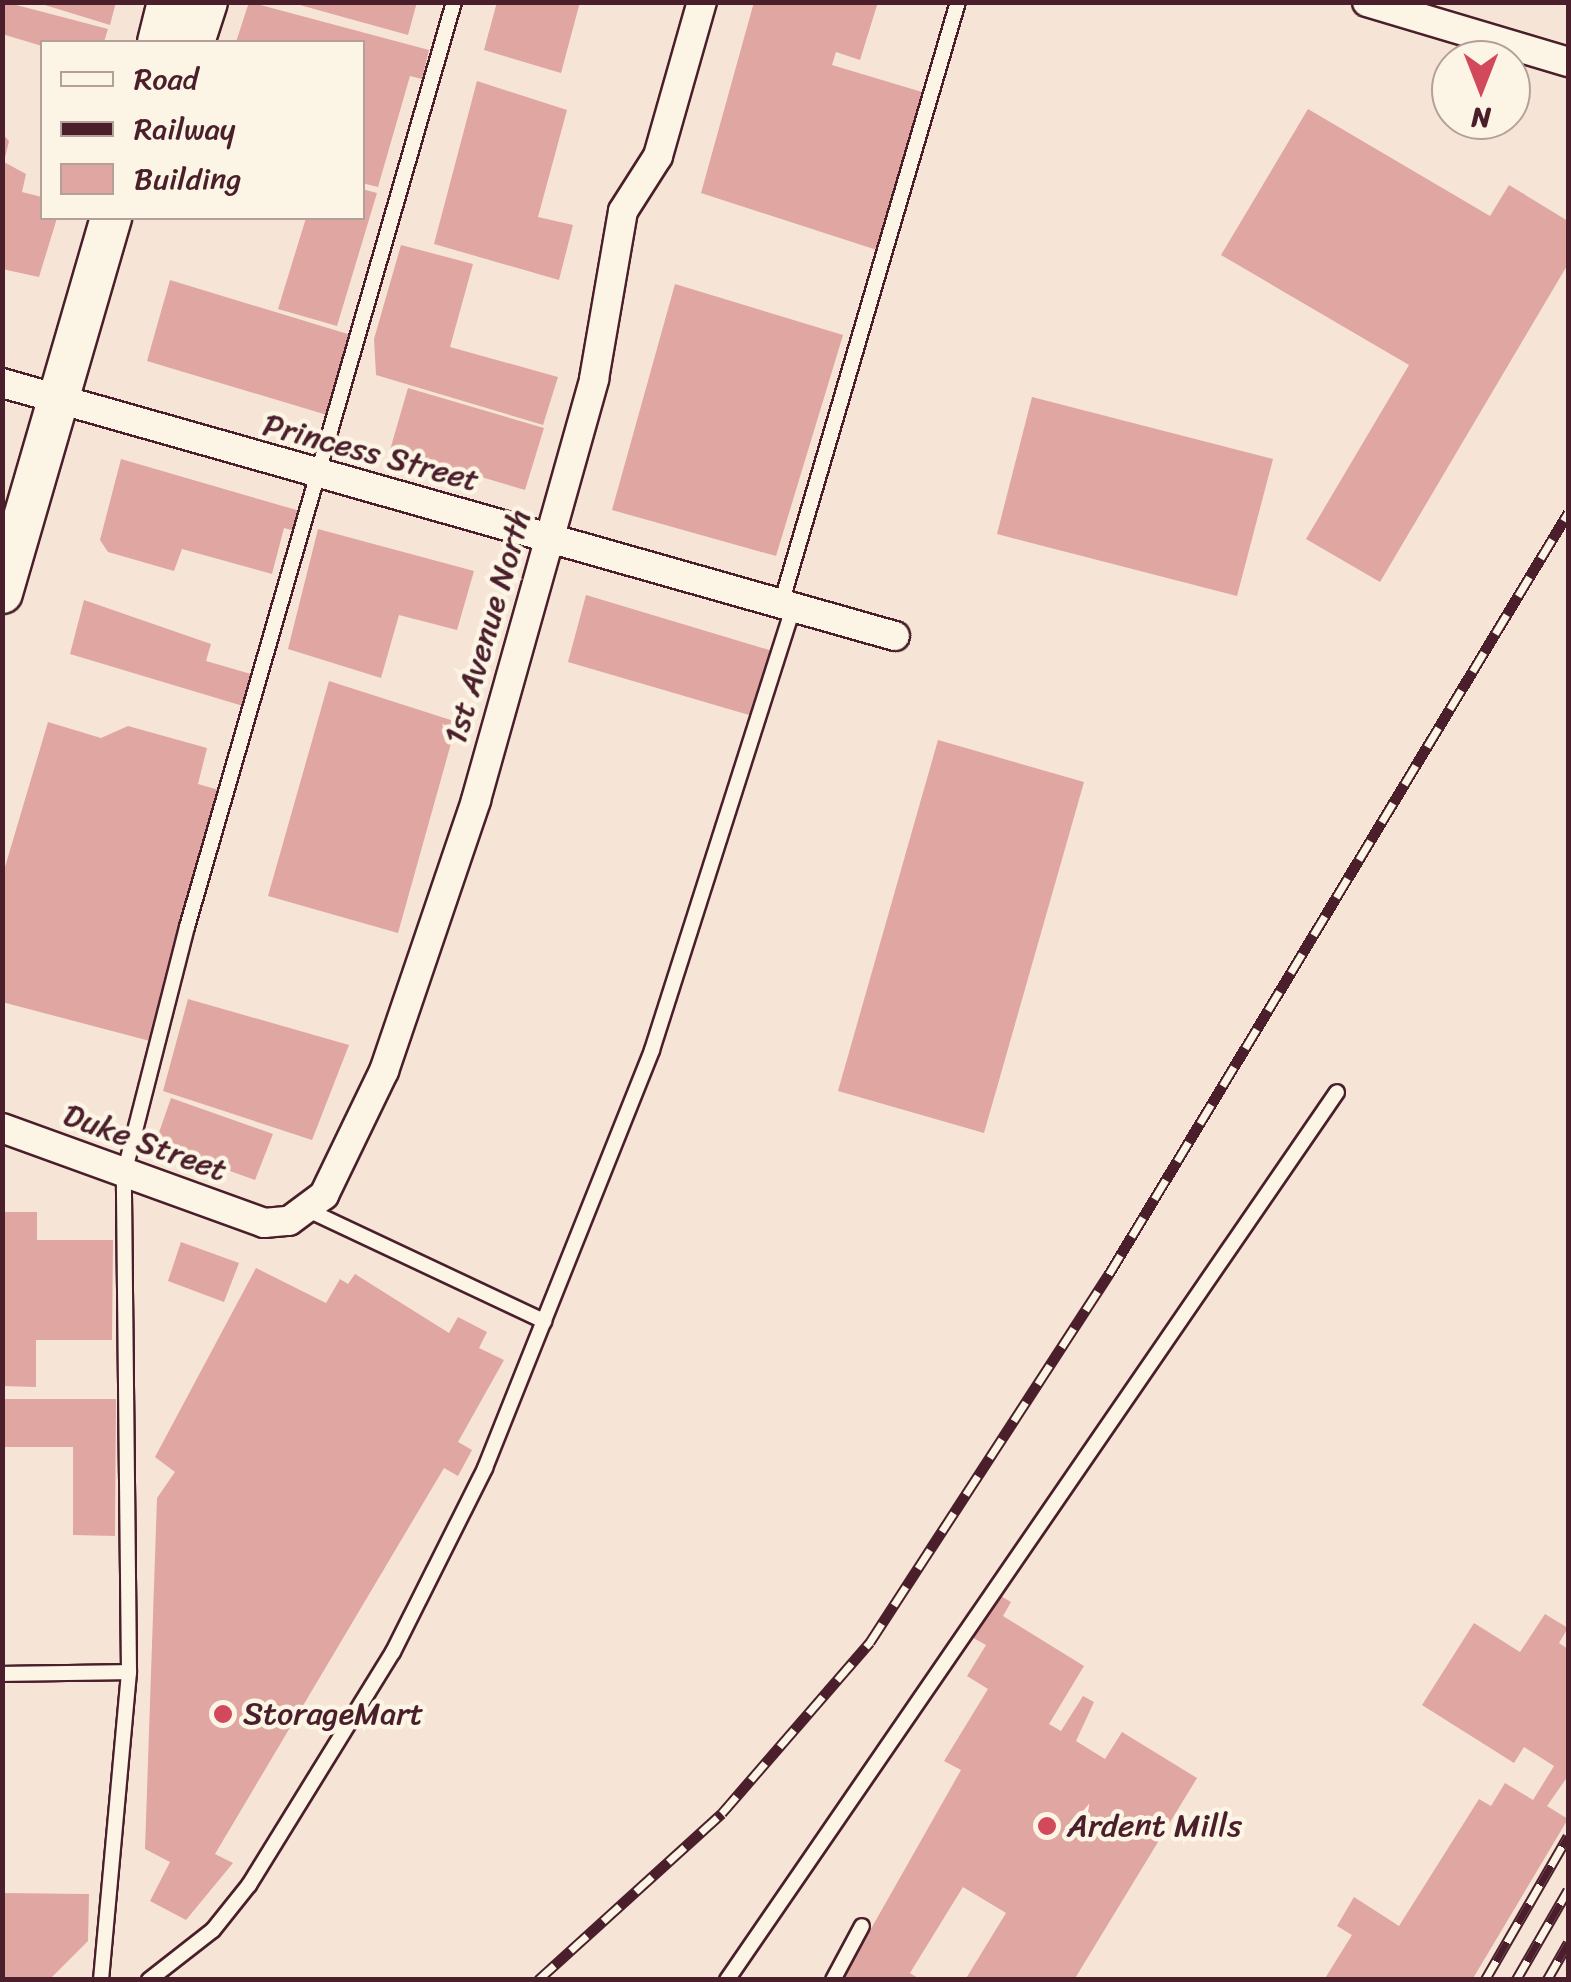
<!DOCTYPE html>
<style>
body{margin:0}
#map{position:relative;width:1571px;height:1982px;overflow:hidden;background:#f6e5d7;font-family:Sriracha,sans-serif}
div>[style]{position:absolute}
.building>*{inset:0;background:#e0a6a1}
.roads{filter:drop-shadow(2px 0 #4a1f2b) drop-shadow(-2px 0 #4a1f2b) drop-shadow(0 2px #4a1f2b) drop-shadow(0 -2px #4a1f2b)}
.service>*{height:14px;margin:-7px;padding:0 7px;transform-origin:7px;border-radius:7px;background:#fcf5e5}
.minor>*{height:28px;margin:-14px;padding:0 14px;transform-origin:14px;border-radius:14px;background:#fcf5e5}
.secondary>*{height:40px;margin:-20px;padding:0 20px;transform-origin:20px;border-radius:20px;background:#fcf5e5}
.rail>*{height:11px;margin-top:-5.5px;transform-origin:0;background:repeating-linear-gradient(90deg,#fcf5e5 0 22px,#4a1f2b 0 44px);box-sizing:border-box;border-block:2px solid #4a1f2b}
.dots>*{width:28px;height:28px;translate:-50% -50%;box-sizing:border-box;border:5px solid #fcf5e5;border-radius:50%}
span{translate:-50% -50%;white-space:nowrap;text-align:center;line-height:1.15;-webkit-text-stroke:9px #fcf5e5;paint-order:stroke}
.street-label{font-size:32px;color:#4a1f2b}
.poi-label{font-size:32px;color:#4a1f2b}
.left{translate:0 -50%;text-align:left}
.frame{position:absolute;inset:0;border:5px solid #4a1f2b;pointer-events:none}
.legend{position:absolute;left:40px;top:40px;width:325px;height:180px;box-sizing:border-box;background:#fcf5e5;border:2px solid #b59f9b;margin:0;padding:12px 18px;list-style:none;font-size:30px;color:#4a1f2b}
.legend li{display:flex;align-items:center;gap:20px;height:50px}
.legend b{width:50px;border:2px solid #b59f9b}
.north{position:absolute;left:1431px;top:40px;width:100px;height:100px;box-sizing:border-box;background:#fcf5e5;border:2px solid #b59f9b;border-radius:50%;rotate:180deg;font-size:28px;font-weight:700;line-height:40px;text-align:center;color:#4a1f2b}
.north::after{content:'';display:block;margin:auto;width:35px;height:45px;background:#d1495b;clip-path:polygon(50% 0,100% 100%,50% 72%,0 100%)}
</style>
<div id="map">
<div class="building">
<i style="clip-path:polygon(2px 2px,5px 2px,108px 29px,104px 42px,42px 46px,2px 34px)"></i>
<i style="clip-path:polygon(35px 2px,116px 2px,110px 25px)"></i>
<i style="clip-path:polygon(249px 2px,429px 50px,422px 79px,410px 76px,378px 187px,362px 183px,362px 42px,236px 42px)"></i>
<i style="clip-path:polygon(289px 2px,417px 2px,408px 35px)"></i>
<i style="clip-path:polygon(497px 2px,580px 2px,561px 73px,484px 50px)"></i>
<i style="clip-path:polygon(754px 2px,878px 2px,860px 60px,836px 52px,832px 65px,922px 92px,883px 252px,701px 193px)"></i>
<i style="clip-path:polygon(477px 81px,567px 110px,538px 217px,573px 225px,559px 280px,434px 244px)"></i>
<i style="clip-path:polygon(1308px 109px,1490px 216px,1509px 185px,1568px 221px,1568px 264px,1380px 582px,1306px 539px,1409px 365px,1221px 255px)"></i>
<i style="clip-path:polygon(2px 133px,9px 141px,4px 162px,26px 174px,22px 192px,42px 197px,42px 218px,57px 218px,39px 277px,2px 269px)"></i>
<i style="clip-path:polygon(362px 189px,377px 193px,337px 326px,278px 309px,306px 218px,362px 218px)"></i>
<i style="clip-path:polygon(401px 245px,473px 264px,450px 347px,558px 377px,543px 425px,376px 375px,374px 339px)"></i>
<i style="clip-path:polygon(170px 280px,351px 335px,327px 415px,147px 361px)"></i>
<i style="clip-path:polygon(675px 284px,843px 335px,776px 556px,612px 510px)"></i>
<i style="clip-path:polygon(408px 388px,544px 428px,525px 490px,390px 450px)"></i>
<i style="clip-path:polygon(1032px 397px,1273px 459px,1237px 596px,997px 534px)"></i>
<i style="clip-path:polygon(121px 459px,300px 511px,295px 531px,284px 528px,272px 574px,182px 549px,174px 571px,108px 552px,100px 540px)"></i>
<i style="clip-path:polygon(318px 529px,474px 571px,457px 630px,399px 615px,381px 678px,288px 649px)"></i>
<i style="clip-path:polygon(586px 595px,776px 652px,756px 717px,568px 662px)"></i>
<i style="clip-path:polygon(84px 600px,211px 644px,206px 661px,251px 674px,243px 706px,70px 654px)"></i>
<i style="clip-path:polygon(329px 681px,457px 722px,398px 933px,268px 896px)"></i>
<i style="clip-path:polygon(48px 722px,101px 738px,128px 726px,207px 748px,198px 784px,219px 790px,150px 1041px,2px 1002px,2px 877px)"></i>
<i style="clip-path:polygon(938px 740px,1084px 782px,984px 1133px,838px 1091px)"></i>
<i style="clip-path:polygon(188px 999px,349px 1045px,312px 1140px,163px 1091px)"></i>
<i style="clip-path:polygon(171px 1098px,273px 1134px,255px 1180px,155px 1144px)"></i>
<i style="clip-path:polygon(2px 1212px,37px 1212px,37px 1240px,113px 1240px,112px 1340px,36px 1340px,36px 1387px,2px 1386px)"></i>
<i style="clip-path:polygon(181px 1242px,239px 1263px,224px 1302px,168px 1281px)"></i>
<i style="clip-path:polygon(256px 1268px,326px 1303px,340px 1279px,348px 1284px,355px 1274px,449px 1333px,458px 1317px,487px 1332px,479px 1348px,504px 1360px,458px 1442px,472px 1450px,458px 1476px,444px 1468px,215px 1854px,233px 1863px,186px 1920px,150px 1901px,170px 1862px,145px 1849px,157px 1498px,175px 1472px,155px 1457px)"></i>
<i style="clip-path:polygon(2px 1399px,116px 1399px,115px 1536px,73px 1535px,73px 1447px,2px 1447px)"></i>
<i style="clip-path:polygon(994px 1592px,1011px 1602px,1003px 1616px,1084px 1666px,1049px 1724px,1061px 1731px,1083px 1696px,1094px 1702px,1076px 1741px,1105px 1759px,1122px 1732px,1197px 1778px,1074px 1980px,965px 1980px,1006px 1913px,963px 1887px,910px 1973px,921px 1980px,842px 1980px,961px 1770px,944px 1761px,988px 1689px,967px 1676px,986px 1645px,968px 1635px)"></i>
<i style="clip-path:polygon(1545px 1614px,1568px 1628px,1559px 1643px,1568px 1649px,1568px 1776px,1547px 1806px,1568px 1819px,1472px 1980px,1324px 1980px,1352px 1935px,1337px 1926px,1354px 1897px,1399px 1926px,1479px 1799px,1491px 1806px,1505px 1783px,1533px 1800px,1554px 1766px,1524px 1747px,1514px 1763px,1422px 1705px,1474px 1623px,1520px 1652px)"></i>
<i style="clip-path:polygon(2px 1893px,89px 1894px,88px 1941px,49px 1980px,2px 1980px)"></i>
</div>
<div class="roads">
<div class="service">
<i style="left:781px;top:604px;width:627px;rotate:-73.62deg"></i>
<i style="left:310px;top:1211px;width:259px;rotate:25.2deg"></i>
<i style="left:2px;top:1674px;width:127px;rotate:-0.9deg"></i>
<i style="left:101px;top:1980px;width:309px;rotate:-84.8deg"></i>
<i style="left:129px;top:1672px;width:498px;rotate:-90.6deg"></i>
<i style="left:124px;top:1174px;width:255px;rotate:-75.7deg"></i>
<i style="left:187px;top:927px;width:963px;rotate:-73.9deg"></i>
<i style="left:149px;top:1980px;width:81px;rotate:-38deg"></i>
<i style="left:213px;top:1930px;width:58px;rotate:-51.3deg"></i>
<i style="left:249px;top:1885px;width:274px;rotate:-58.3deg"></i>
<i style="left:393px;top:1652px;width:206px;rotate:-63.4deg"></i>
<i style="left:485px;top:1468px;width:450px;rotate:-68.2deg"></i>
<i style="left:652px;top:1050px;width:465px;rotate:-72.3deg"></i>
<i style="left:727px;top:1980px;width:1077px;rotate:-55.51deg"></i>
<i style="left:833px;top:1980px;width:61px;rotate:-61.8deg"></i>
</div>
<div class="minor">
<i style="left:1367px;top:2px;width:210px;rotate:16.6deg"></i>
<i style="left:2px;top:383px;width:928px;rotate:15.82deg"></i>
<i style="left:2px;top:1128px;width:279px;rotate:19.9deg"></i>
<i style="left:264px;top:1223px;width:25px;rotate:-5deg"></i>
<i style="left:289px;top:1221px;width:44px;rotate:-36.6deg"></i>
<i style="left:324px;top:1195px;width:138px;rotate:-64.2deg"></i>
<i style="left:384px;top:1071px;width:286px;rotate:-71.2deg"></i>
<i style="left:476px;top:800px;width:437px;rotate:-74.3deg"></i>
<i style="left:594px;top:379px;width:170px;rotate:-80.2deg"></i>
<i style="left:623px;top:211px;width:65px;rotate:-57.5deg"></i>
<i style="left:658px;top:156px;width:160px;rotate:-74.1deg"></i>
</div>
<div class="secondary">
<i style="left:158px;top:42px;width:41px;rotate:-76deg"></i>
<i style="left:194px;top:42px;width:42px;rotate:-72deg"></i>
<i style="left:2px;top:593px;width:391px;rotate:-73.8deg"></i>
</div>
</div>
<div class="rail">
<i style="left:538px;top:1980px;width:248px;rotate:-42.2deg"></i>
<i style="left:722px;top:1813px;width:226px;rotate:-49.1deg"></i>
<i style="left:870px;top:1642px;width:439px;rotate:-57deg"></i>
<i style="left:1109px;top:1274px;width:889px;rotate:-58.9deg"></i>
<i style="left:1485px;top:1980px;width:166px;rotate:-60deg"></i>
<i style="left:1516px;top:1980px;width:104px;rotate:-60deg"></i>
<i style="left:1547px;top:1980px;width:43px;rotate:-60.4deg"></i>
</div>
<div class="dots">
<i style="left:223px;top:1714px;background:#d1495b"></i>
<i style="left:1047px;top:1826px;background:#d1495b"></i>
</div>
<div class="street-label">
<span style="left:371px;top:453px;rotate:15deg">Princess Street</span>
<span style="left:488px;top:627px;rotate:-74deg">1st Avenue North</span>
<span style="left:145px;top:1143px;rotate:20deg">Duke Street</span>
</div>
<div class="poi-label">
<span class="left" style="left:243px;top:1714px">StorageMart</span>
<span class="left" style="left:1067px;top:1826px">Ardent Mills</span>
</div>
<div class="frame"></div>
<ul class="legend">
<li><b style="height:12px;background:#fcf5e5"></b>Road</li>
<li><b style="height:12px;background:#4a1f2b"></b>Railway</li>
<li><b style="height:28px;background:#e0a6a1"></b>Building</li>
</ul>
<div class="north">N</div>
</div>
